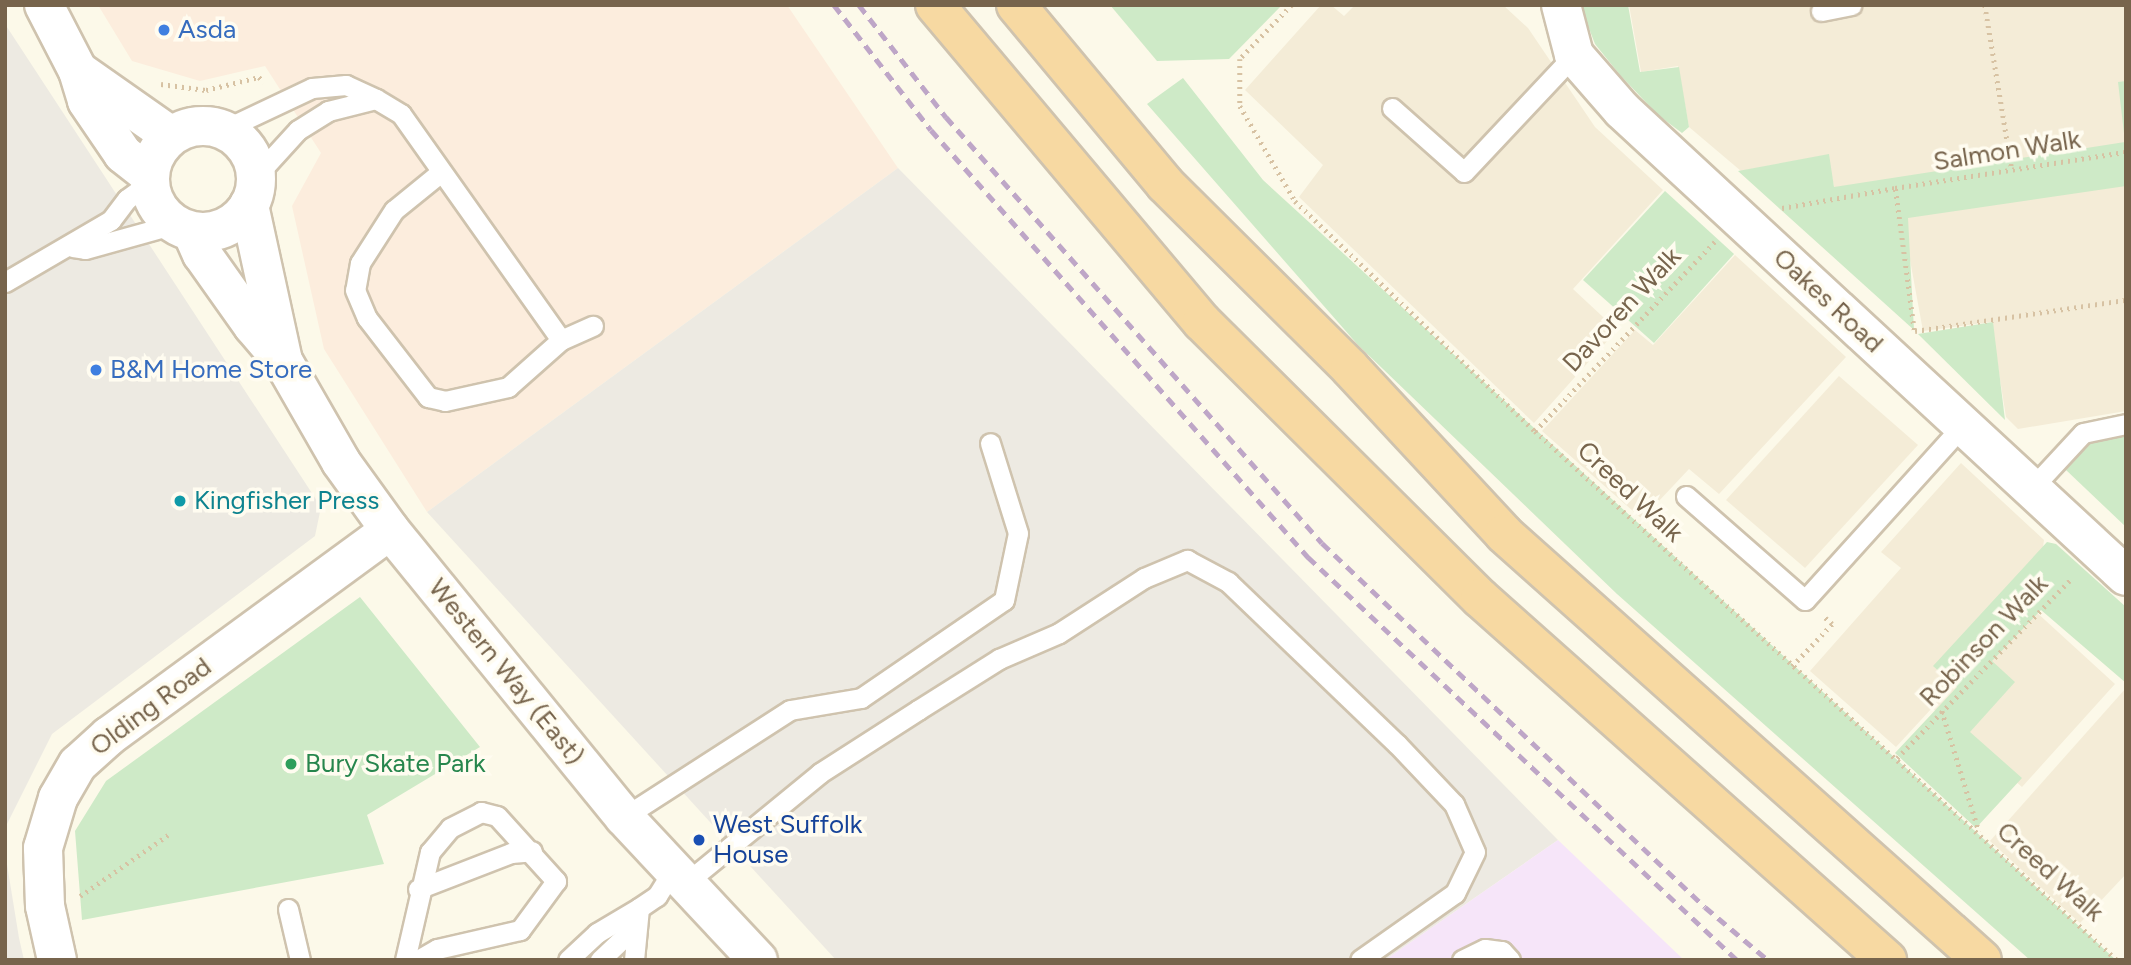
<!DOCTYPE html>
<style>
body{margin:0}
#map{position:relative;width:2131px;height:965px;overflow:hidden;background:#fcf9e9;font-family:Figtree,sans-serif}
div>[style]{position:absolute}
.residential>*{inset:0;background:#f4ecd7}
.commercial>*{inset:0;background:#fceddd}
.industrial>*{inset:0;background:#edeae2}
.education>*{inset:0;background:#f6e5f9}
.green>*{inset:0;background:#ceeac7}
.path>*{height:4.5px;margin-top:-2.25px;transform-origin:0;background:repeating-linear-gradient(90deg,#d7c2a3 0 2px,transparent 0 7px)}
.roads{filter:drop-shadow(2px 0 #cfc3ae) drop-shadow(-2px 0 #cfc3ae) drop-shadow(0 2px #cfc3ae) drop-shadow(0 -2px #cfc3ae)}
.service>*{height:19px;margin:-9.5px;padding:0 9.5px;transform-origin:9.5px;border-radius:9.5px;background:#fff}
.minor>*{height:38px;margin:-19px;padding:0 19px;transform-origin:19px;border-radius:19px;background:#fff}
.tertiary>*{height:38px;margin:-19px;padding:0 19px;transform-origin:19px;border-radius:19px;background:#fff}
.tertiary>.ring{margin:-19px;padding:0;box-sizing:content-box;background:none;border:38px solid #fff;border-radius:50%}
.trunk>*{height:38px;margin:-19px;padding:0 19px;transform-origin:19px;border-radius:19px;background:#f7d9a2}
.rail>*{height:5px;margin-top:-2.5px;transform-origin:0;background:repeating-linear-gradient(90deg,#bea6c7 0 10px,transparent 0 17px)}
.dots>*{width:19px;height:19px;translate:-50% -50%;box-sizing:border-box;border:4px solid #fffcf0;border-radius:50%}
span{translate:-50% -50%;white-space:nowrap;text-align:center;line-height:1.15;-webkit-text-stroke:7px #fffcf0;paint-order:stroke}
.shop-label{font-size:26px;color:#366cbe}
.left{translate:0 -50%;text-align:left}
.street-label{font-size:26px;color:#77644c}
.culture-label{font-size:26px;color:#0d838f}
.leisure-label{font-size:26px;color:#27864d}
.transit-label{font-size:26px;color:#164399}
.frame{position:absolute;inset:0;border:7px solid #77644c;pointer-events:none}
</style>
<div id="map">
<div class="residential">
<i style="clip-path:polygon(1321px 5px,1331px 5px,1344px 16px,1355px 5px,1503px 5px,1528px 28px,1595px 127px,1663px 190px,1573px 289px,1617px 330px,1534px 423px,1299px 197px,1323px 165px,1245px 90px)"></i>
<i style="clip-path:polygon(1629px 5px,2126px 5px,2126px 411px,2018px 429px,2006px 417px,1991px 322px,1923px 331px,1896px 183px,1835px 191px,1827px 155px,1741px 171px,1689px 127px,1678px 66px,1641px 72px)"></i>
<i style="clip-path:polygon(1735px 255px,1846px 357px,1719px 494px,1689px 469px,1642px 519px,1542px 431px,1635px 330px,1653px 345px)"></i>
<i style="clip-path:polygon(1839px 376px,1918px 445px,1805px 568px,1726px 500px)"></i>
<i style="clip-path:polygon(1961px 463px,2044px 540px,2034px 610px,2115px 684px,2022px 787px,1932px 708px,1896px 747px,1810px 671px,1901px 568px,1881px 552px)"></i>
<i style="clip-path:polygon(2126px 688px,2126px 874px,2080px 923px,1990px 841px)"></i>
</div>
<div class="commercial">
<i style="clip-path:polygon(98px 5px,787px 5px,898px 168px,427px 512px,324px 349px,292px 206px,321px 153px,265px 66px,200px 81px,132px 61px)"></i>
</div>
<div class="industrial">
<i style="clip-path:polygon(5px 24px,321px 507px,315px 536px,52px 734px,5px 828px)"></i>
<i style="clip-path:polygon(898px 168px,1558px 840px,1385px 960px,836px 960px,427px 512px)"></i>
<i style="clip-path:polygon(5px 852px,19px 938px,24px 960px,5px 960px)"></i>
</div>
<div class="education">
<i style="clip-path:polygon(1558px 840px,1684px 960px,1385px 960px)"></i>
</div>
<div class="green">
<i style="clip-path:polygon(1110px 5px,1282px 5px,1229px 59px,1157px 61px)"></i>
<i style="clip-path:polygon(1580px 5px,1628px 5px,1640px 72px,1679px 67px,1689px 127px,1682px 133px,1658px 115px,1620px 75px,1595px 44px)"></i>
<i style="clip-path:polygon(1183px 78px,1263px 180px,2116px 960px,2030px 960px,1617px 594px,1358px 345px,1147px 104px)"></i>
<i style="clip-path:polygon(2126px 81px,2126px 186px,1908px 218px,1914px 330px,1738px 171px,1829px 154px,1834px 187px,2125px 142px,2118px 82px)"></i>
<i style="clip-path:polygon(1665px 191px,1734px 254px,1654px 343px,1583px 280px)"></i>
<i style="clip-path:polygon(1993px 322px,2005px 420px,1918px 334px)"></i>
<i style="clip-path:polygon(2126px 434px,2126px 527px,2066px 470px,2089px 443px)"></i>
<i style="clip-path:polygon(2047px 542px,2056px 544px,2126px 607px,2126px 683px,2041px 610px,1992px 661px,2015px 682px,1970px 732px,2022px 778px,1976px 828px,1895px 753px,1957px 687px,1933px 666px)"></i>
<i style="clip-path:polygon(360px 597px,480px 747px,367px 815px,384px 864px,82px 920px,75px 831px,106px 781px)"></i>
</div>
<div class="path">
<i style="left:1292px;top:5px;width:75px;rotate:133.9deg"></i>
<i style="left:1240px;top:59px;width:47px;rotate:90deg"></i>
<i style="left:1240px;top:106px;width:110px;rotate:59.9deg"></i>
<i style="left:1295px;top:201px;width:332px;rotate:43.8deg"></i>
<i style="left:1535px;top:431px;width:786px;rotate:42.27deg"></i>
<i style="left:1985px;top:5px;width:167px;rotate:80.7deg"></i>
<i style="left:161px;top:84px;width:45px;rotate:7.6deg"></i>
<i style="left:206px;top:90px;width:55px;rotate:-13.8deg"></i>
<i style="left:259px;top:77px;width:7px;rotate:45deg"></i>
<i style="left:1782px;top:208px;width:115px;rotate:-10deg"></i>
<i style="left:1914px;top:330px;width:143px;rotate:-97.6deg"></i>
<i style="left:1895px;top:188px;width:234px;rotate:-8.9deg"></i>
<i style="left:1915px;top:331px;width:213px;rotate:-8.4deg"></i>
<i style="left:1535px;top:431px;width:262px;rotate:-46.5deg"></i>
<i style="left:1792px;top:666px;width:58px;rotate:-46.4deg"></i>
<i style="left:1832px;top:624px;width:11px;rotate:-139deg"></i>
<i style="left:1942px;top:711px;width:126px;rotate:72.9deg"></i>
<i style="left:1897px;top:758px;width:252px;rotate:-45.8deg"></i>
<i style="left:80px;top:896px;width:107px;rotate:-34.7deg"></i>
</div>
<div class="roads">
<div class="service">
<i style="left:1821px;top:11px;width:31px;rotate:-11deg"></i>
<i style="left:1392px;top:108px;width:96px;rotate:41.6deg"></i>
<i style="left:1464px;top:172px;width:161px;rotate:-46.8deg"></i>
<i style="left:223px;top:130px;width:98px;rotate:-25.3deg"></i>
<i style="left:312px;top:88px;width:34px;rotate:-5deg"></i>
<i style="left:346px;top:85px;width:33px;rotate:25deg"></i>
<i style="left:376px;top:99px;width:29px;rotate:31deg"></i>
<i style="left:401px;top:114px;width:277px;rotate:54.7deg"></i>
<i style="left:561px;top:340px;width:35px;rotate:-24deg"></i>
<i style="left:441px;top:172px;width:60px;rotate:141deg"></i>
<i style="left:394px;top:210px;width:63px;rotate:122.7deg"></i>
<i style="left:360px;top:263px;width:27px;rotate:100deg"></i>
<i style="left:355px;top:290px;width:30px;rotate:67deg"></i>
<i style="left:367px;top:318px;width:100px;rotate:52.3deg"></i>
<i style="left:428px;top:397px;width:17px;rotate:13deg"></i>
<i style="left:445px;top:401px;width:65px;rotate:-12.5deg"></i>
<i style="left:508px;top:387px;width:71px;rotate:-41.6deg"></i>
<i style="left:256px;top:176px;width:62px;rotate:-47.6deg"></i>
<i style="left:298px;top:130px;width:36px;rotate:-32deg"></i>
<i style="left:328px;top:111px;width:49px;rotate:-14deg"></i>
<i style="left:73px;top:247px;width:12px;rotate:9deg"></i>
<i style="left:85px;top:249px;width:93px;rotate:-15.5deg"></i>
<i style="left:5px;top:282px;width:123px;rotate:-30.3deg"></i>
<i style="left:111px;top:220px;width:26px;rotate:-53deg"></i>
<i style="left:127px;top:199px;width:27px;rotate:-36deg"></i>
<i style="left:2031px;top:489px;width:76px;rotate:-47.1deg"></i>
<i style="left:2083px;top:433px;width:44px;rotate:-11.8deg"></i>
<i style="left:1686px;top:496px;width:158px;rotate:41.2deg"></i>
<i style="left:1805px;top:600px;width:236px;rotate:-47.9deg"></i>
<i style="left:624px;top:817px;width:197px;rotate:-32.8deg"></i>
<i style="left:790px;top:710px;width:72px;rotate:-9.6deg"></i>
<i style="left:861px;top:698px;width:173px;rotate:-34.4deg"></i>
<i style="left:1004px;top:600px;width:68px;rotate:-78.2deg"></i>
<i style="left:1018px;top:533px;width:94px;rotate:-107.3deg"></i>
<i style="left:687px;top:882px;width:172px;rotate:-39.3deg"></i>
<i style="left:820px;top:773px;width:117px;rotate:-32.7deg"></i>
<i style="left:918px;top:710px;width:96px;rotate:-32.2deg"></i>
<i style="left:999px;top:659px;width:65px;rotate:-23.4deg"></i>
<i style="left:1059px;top:633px;width:101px;rotate:-32.9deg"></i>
<i style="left:1144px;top:578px;width:47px;rotate:-22.7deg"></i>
<i style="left:1187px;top:560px;width:47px;rotate:28.2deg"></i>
<i style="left:1228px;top:582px;width:234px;rotate:43.8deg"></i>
<i style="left:1397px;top:744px;width:83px;rotate:46.5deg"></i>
<i style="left:1454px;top:804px;width:52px;rotate:66.4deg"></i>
<i style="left:1475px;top:852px;width:46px;rotate:116deg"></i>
<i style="left:1455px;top:893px;width:116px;rotate:144.8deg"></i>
<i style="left:418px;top:889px;width:100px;rotate:-21.2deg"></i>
<i style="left:511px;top:853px;width:21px;rotate:-5deg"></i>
<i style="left:288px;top:909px;width:52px;rotate:76.8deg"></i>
<i style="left:405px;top:960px;width:111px;rotate:-77deg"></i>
<i style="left:430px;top:852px;width:31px;rotate:-50deg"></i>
<i style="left:450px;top:828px;width:35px;rotate:-27deg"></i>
<i style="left:481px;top:812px;width:16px;rotate:14deg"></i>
<i style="left:497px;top:816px;width:88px;rotate:47.8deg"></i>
<i style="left:556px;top:881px;width:61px;rotate:126.3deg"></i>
<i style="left:520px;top:930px;width:85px;rotate:167.1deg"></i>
<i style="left:437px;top:949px;width:22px;rotate:150deg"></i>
<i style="left:568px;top:960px;width:40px;rotate:-43deg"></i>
<i style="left:597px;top:933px;width:49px;rotate:-30.8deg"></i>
<i style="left:600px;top:960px;width:51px;rotate:-43.4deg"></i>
<i style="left:634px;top:960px;width:52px;rotate:-84.5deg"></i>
<i style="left:639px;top:908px;width:22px;rotate:-34deg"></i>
<i style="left:657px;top:896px;width:32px;rotate:-58deg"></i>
<i style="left:1462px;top:960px;width:25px;rotate:-26deg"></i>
<i style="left:1485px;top:949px;width:17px;rotate:7deg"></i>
<i style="left:1502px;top:951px;width:12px;rotate:48deg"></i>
</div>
<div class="minor">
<i style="left:1561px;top:5px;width:52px;rotate:75.4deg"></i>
<i style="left:1574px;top:55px;width:73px;rotate:48.9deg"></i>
<i style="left:1622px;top:110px;width:686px;rotate:42.76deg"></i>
<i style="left:57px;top:960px;width:55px;rotate:-102.5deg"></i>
<i style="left:45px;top:906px;width:58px;rotate:-92deg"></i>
<i style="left:43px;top:848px;width:52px;rotate:-73.3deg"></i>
<i style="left:58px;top:798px;width:39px;rotate:-60deg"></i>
<i style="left:78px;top:764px;width:42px;rotate:-42.1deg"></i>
<i style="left:109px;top:736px;width:348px;rotate:-36.2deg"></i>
</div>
<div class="tertiary">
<i style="left:44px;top:5px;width:74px;rotate:62.7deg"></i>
<i style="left:78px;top:71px;width:31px;rotate:73deg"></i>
<i style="left:87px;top:101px;width:64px;rotate:55.8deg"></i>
<i style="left:123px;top:154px;width:34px;rotate:38deg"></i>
<i style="left:80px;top:72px;width:111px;rotate:35.1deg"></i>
<i class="ring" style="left:150px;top:126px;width:68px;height:68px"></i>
<i style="left:249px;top:205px;width:160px;rotate:77.7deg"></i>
<i style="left:192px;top:232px;width:24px;rotate:66deg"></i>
<i style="left:202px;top:254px;width:88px;rotate:54.7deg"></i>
<i style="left:253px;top:326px;width:46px;rotate:49.4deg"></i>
<i style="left:283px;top:361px;width:116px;rotate:60.1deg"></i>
<i style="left:341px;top:462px;width:84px;rotate:54.2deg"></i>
<i style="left:390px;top:530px;width:370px;rotate:50.8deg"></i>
<i style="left:624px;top:817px;width:196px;rotate:46.9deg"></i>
</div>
<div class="trunk">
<i style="left:935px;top:5px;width:414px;rotate:49.9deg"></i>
<i style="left:1202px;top:322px;width:392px;rotate:44.8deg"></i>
<i style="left:1480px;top:598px;width:545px;rotate:41.65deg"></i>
<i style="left:1016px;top:5px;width:233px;rotate:50.2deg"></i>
<i style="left:1165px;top:184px;width:261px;rotate:44.8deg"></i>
<i style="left:1350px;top:368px;width:226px;rotate:47.1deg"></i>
<i style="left:1504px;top:534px;width:640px;rotate:41.71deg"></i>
</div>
</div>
<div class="rail">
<i style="left:834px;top:5px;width:158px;rotate:52.2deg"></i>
<i style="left:931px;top:130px;width:570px;rotate:48.56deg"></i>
<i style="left:1308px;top:557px;width:589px;rotate:43.21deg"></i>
<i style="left:859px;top:5px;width:142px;rotate:52.2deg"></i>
<i style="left:946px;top:117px;width:568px;rotate:48.57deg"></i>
<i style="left:1322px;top:543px;width:528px;rotate:43.54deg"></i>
<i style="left:1705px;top:907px;width:82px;rotate:40.1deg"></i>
</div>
<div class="dots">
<i style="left:164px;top:30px;background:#3f7fe0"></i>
<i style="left:96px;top:370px;background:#3f7fe0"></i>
<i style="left:180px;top:501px;background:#0f9aa8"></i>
<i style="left:291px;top:764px;background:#2e9e5b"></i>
<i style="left:699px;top:840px;background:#1a4fb4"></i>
</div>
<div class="shop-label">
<span class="left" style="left:178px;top:30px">Asda</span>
<span class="left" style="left:110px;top:370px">B&amp;M Home Store</span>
</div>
<div class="street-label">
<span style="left:2007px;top:151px;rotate:-9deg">Salmon Walk</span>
<span style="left:1828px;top:301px;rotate:43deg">Oakes Road</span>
<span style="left:1622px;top:310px;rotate:-47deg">Davoren Walk</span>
<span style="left:1630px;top:492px;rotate:43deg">Creed Walk</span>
<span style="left:1984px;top:641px;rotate:-46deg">Robinson Walk</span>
<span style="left:506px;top:672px;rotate:51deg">Western Way (East)</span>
<span style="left:151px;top:707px;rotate:-37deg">Olding Road</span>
<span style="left:2050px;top:872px;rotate:42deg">Creed Walk</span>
</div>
<div class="culture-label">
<span class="left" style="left:194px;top:501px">Kingfisher Press</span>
</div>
<div class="leisure-label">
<span class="left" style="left:305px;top:764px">Bury Skate Park</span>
</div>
<div class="transit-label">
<span class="left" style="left:713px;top:840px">West Suffolk<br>House</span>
</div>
<div class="frame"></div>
</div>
